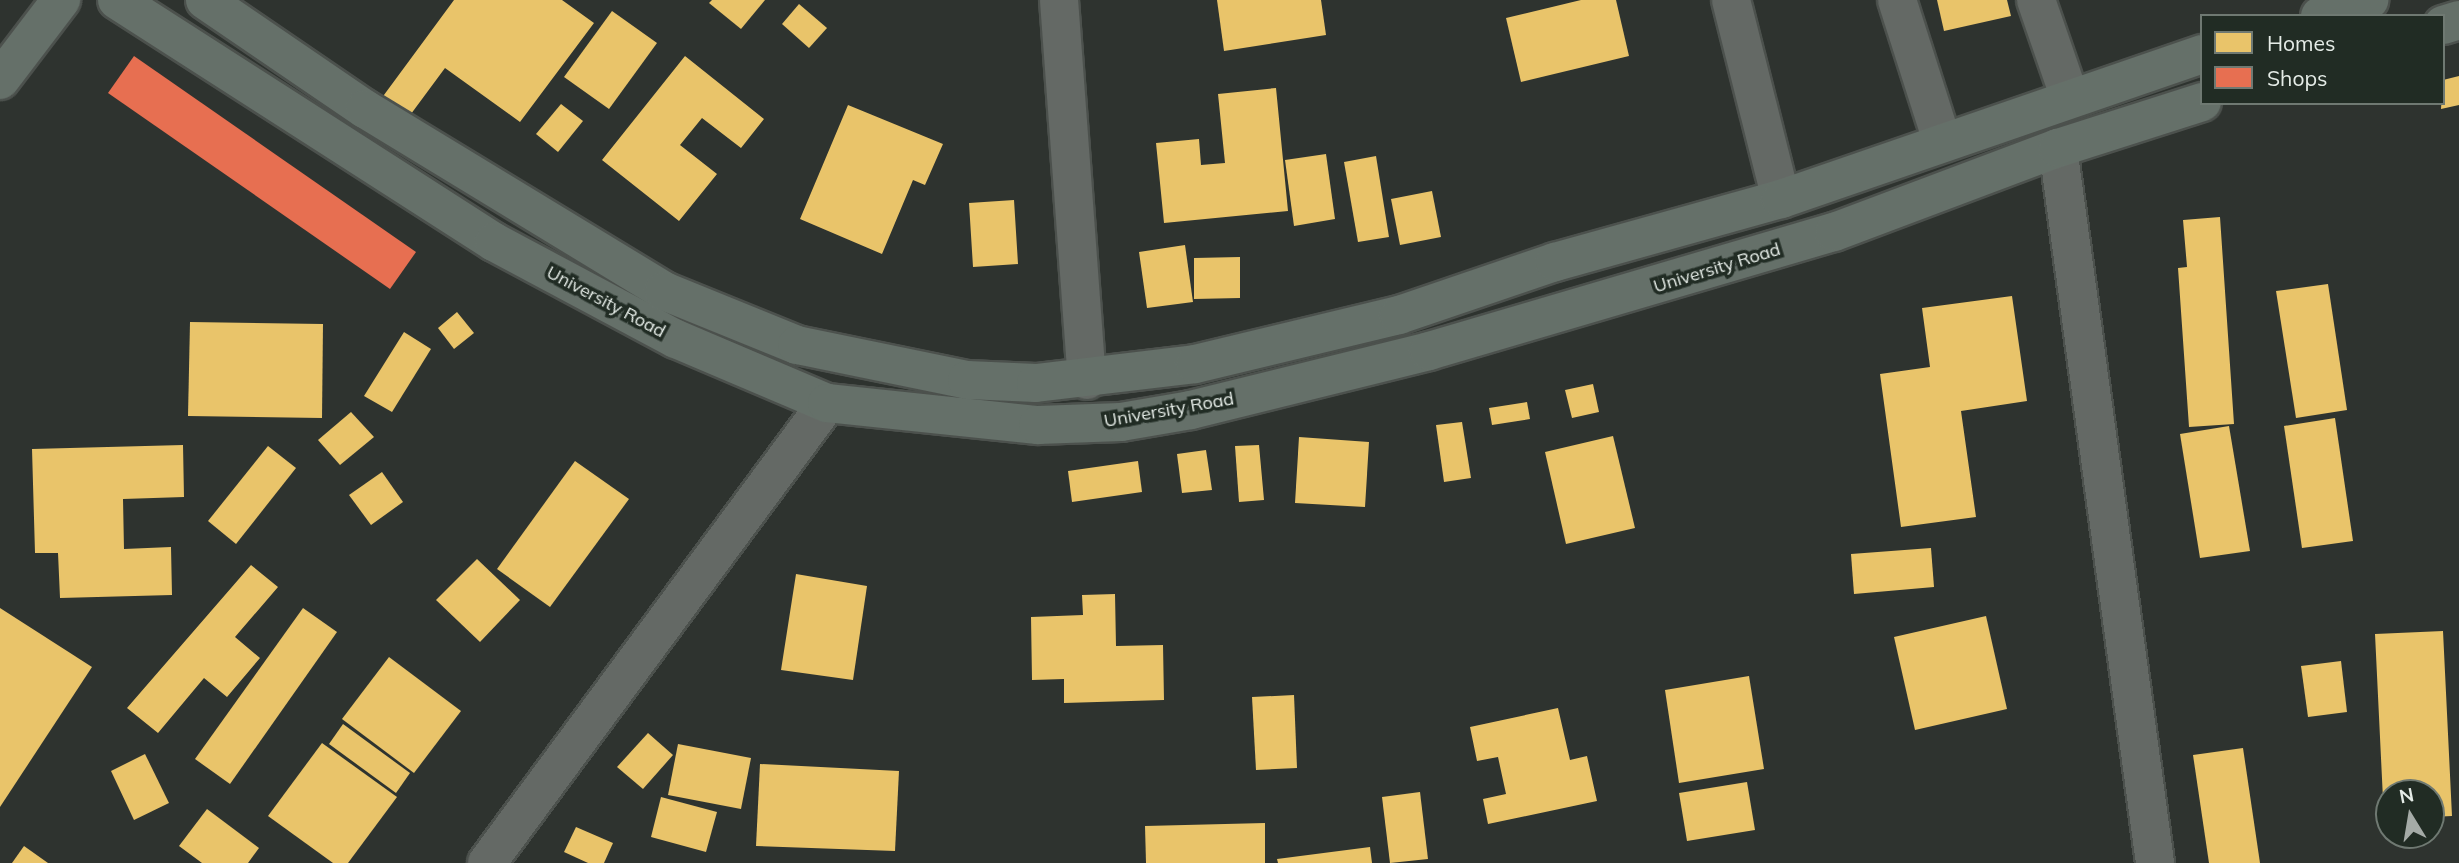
<!DOCTYPE html>
<style>
body{margin:0}
#map{position:relative;width:2459px;height:863px;overflow:hidden;background:#2e332f;font-family:Mulish,sans-serif}
div>[style]{position:absolute}
.homes>*{inset:0;background:#e9c46a}
.shops>*{inset:0;background:#e76f51}
.roads{filter:drop-shadow(2px 0 #4c514d) drop-shadow(-2px 0 #4c514d) drop-shadow(0 2px #4c514d) drop-shadow(0 -2px #4c514d)}
.minor>*{height:38px;margin:-19px;padding:0 19px;transform-origin:19px;border-radius:19px;background:#646965}
.major>*{height:38px;margin:-19px;padding:0 19px;transform-origin:19px;border-radius:19px;background:#657069}
span{translate:-50% -50%;white-space:nowrap;text-align:center;line-height:1.15;-webkit-text-stroke:7px #212c24;paint-order:stroke}
.street-label{font-size:18px;color:#e5ece7}
.legend{position:absolute;left:2200px;top:14px;width:245px;height:91px;box-sizing:border-box;background:#212c24;border:2px solid #6f7972;margin:0;padding:9px 12px;list-style:none;font-size:21px;color:#e5ece7}
.legend li{display:flex;align-items:center;gap:14px;height:35px}
.legend b{width:35px;border:2px solid #6f7972}
.north{position:absolute;left:2375px;top:779px;width:70px;height:70px;box-sizing:border-box;background:#212c24;border:2px solid #6f7972;border-radius:50%;rotate:349deg;font-size:19px;font-weight:700;line-height:28px;text-align:center;color:#e5ece7}
.north::after{content:'';display:block;margin:auto;width:24px;height:32px;background:#a5aba7;clip-path:polygon(50% 0,100% 100%,50% 72%,0 100%)}
</style>
<div id="map">
<div class="homes">
<i style="clip-path:polygon(454px 0,562px 0,594px 23px,520px 122px,445px 68px,408px 118px,381px 99px)"></i>
<i style="clip-path:polygon(712px 0,765px 0,741px 29px,709px 3px)"></i>
<i style="clip-path:polygon(1217px 0,1321px 0,1326px 35px,1224px 51px)"></i>
<i style="clip-path:polygon(1581px 0,1616px 0,1629px 56px,1521px 82px,1506px 18px)"></i>
<i style="clip-path:polygon(1937px 0,2007px 0,2011px 16px,1944px 31px)"></i>
<i style="clip-path:polygon(799px 4px,827px 28px,809px 48px,782px 24px)"></i>
<i style="clip-path:polygon(612px 11px,657px 43px,609px 109px,564px 77px)"></i>
<i style="clip-path:polygon(685px 56px,764px 119px,741px 148px,702px 118px,680px 145px,717px 174px,679px 221px,602px 160px)"></i>
<i style="clip-path:polygon(2459px 76px,2459px 105px,2441px 109px,2443px 80px)"></i>
<i style="clip-path:polygon(1276px 88px,1288px 211px,1164px 223px,1156px 143px,1199px 139px,1201px 165px,1225px 163px,1218px 94px)"></i>
<i style="clip-path:polygon(561px 104px,583px 121px,558px 152px,536px 134px)"></i>
<i style="clip-path:polygon(848px 105px,943px 144px,925px 185px,913px 180px,882px 254px,800px 219px)"></i>
<i style="clip-path:polygon(1326px 154px,1335px 219px,1294px 226px,1285px 160px)"></i>
<i style="clip-path:polygon(1376px 156px,1389px 237px,1358px 242px,1344px 162px)"></i>
<i style="clip-path:polygon(1432px 191px,1441px 237px,1400px 245px,1391px 199px)"></i>
<i style="clip-path:polygon(1014px 200px,1018px 264px,973px 267px,969px 203px)"></i>
<i style="clip-path:polygon(2220px 217px,2234px 424px,2189px 427px,2178px 268px,2187px 267px,2183px 220px)"></i>
<i style="clip-path:polygon(1185px 245px,1193px 302px,1147px 308px,1139px 252px)"></i>
<i style="clip-path:polygon(1240px 257px,1240px 298px,1194px 299px,1194px 258px)"></i>
<i style="clip-path:polygon(2328px 284px,2347px 410px,2296px 418px,2276px 291px)"></i>
<i style="clip-path:polygon(2012px 296px,2027px 401px,1961px 411px,1976px 517px,1901px 527px,1880px 374px,1930px 367px,1922px 308px)"></i>
<i style="clip-path:polygon(457px 312px,474px 333px,454px 349px,438px 328px)"></i>
<i style="clip-path:polygon(190px 322px,323px 324px,322px 418px,188px 416px)"></i>
<i style="clip-path:polygon(404px 332px,431px 349px,392px 412px,364px 396px)"></i>
<i style="clip-path:polygon(1593px 384px,1599px 412px,1572px 418px,1565px 390px)"></i>
<i style="clip-path:polygon(1527px 402px,1530px 419px,1492px 425px,1489px 408px)"></i>
<i style="clip-path:polygon(351px 412px,374px 437px,340px 465px,318px 440px)"></i>
<i style="clip-path:polygon(2335px 418px,2353px 541px,2302px 548px,2284px 426px)"></i>
<i style="clip-path:polygon(1462px 422px,1471px 478px,1444px 482px,1436px 425px)"></i>
<i style="clip-path:polygon(2229px 426px,2250px 551px,2200px 558px,2180px 434px)"></i>
<i style="clip-path:polygon(1613px 436px,1635px 528px,1566px 544px,1545px 452px)"></i>
<i style="clip-path:polygon(1299px 437px,1369px 442px,1365px 507px,1295px 503px)"></i>
<i style="clip-path:polygon(183px 445px,184px 497px,123px 499px,124px 549px,171px 547px,172px 595px,60px 598px,58px 553px,35px 553px,32px 449px)"></i>
<i style="clip-path:polygon(1259px 445px,1264px 500px,1239px 502px,1235px 446px)"></i>
<i style="clip-path:polygon(268px 446px,296px 468px,236px 544px,208px 521px)"></i>
<i style="clip-path:polygon(1206px 450px,1212px 490px,1182px 493px,1177px 454px)"></i>
<i style="clip-path:polygon(575px 461px,629px 499px,550px 607px,497px 569px)"></i>
<i style="clip-path:polygon(1138px 461px,1142px 492px,1072px 502px,1068px 471px)"></i>
<i style="clip-path:polygon(382px 472px,403px 502px,371px 525px,349px 495px)"></i>
<i style="clip-path:polygon(1931px 548px,1934px 587px,1854px 594px,1851px 554px)"></i>
<i style="clip-path:polygon(477px 559px,520px 600px,480px 642px,436px 600px)"></i>
<i style="clip-path:polygon(251px 565px,278px 587px,235px 637px,260px 658px,227px 697px,204px 678px,158px 733px,127px 708px)"></i>
<i style="clip-path:polygon(796px 574px,867px 586px,853px 680px,781px 670px)"></i>
<i style="clip-path:polygon(1115px 594px,1116px 646px,1163px 645px,1164px 700px,1064px 703px,1064px 679px,1032px 680px,1031px 617px,1083px 615px,1082px 595px)"></i>
<i style="clip-path:polygon(0 608px,92px 667px,0 807px)"></i>
<i style="clip-path:polygon(303px 608px,337px 632px,230px 784px,195px 759px)"></i>
<i style="clip-path:polygon(1986px 616px,2007px 709px,1915px 730px,1894px 637px)"></i>
<i style="clip-path:polygon(2443px 631px,2452px 816px,2431px 817px,2431px 793px,2389px 793px,2389px 820px,2384px 820px,2375px 634px)"></i>
<i style="clip-path:polygon(389px 657px,461px 711px,414px 773px,342px 719px)"></i>
<i style="clip-path:polygon(2341px 661px,2347px 712px,2308px 717px,2301px 666px)"></i>
<i style="clip-path:polygon(1749px 676px,1764px 769px,1679px 783px,1665px 690px)"></i>
<i style="clip-path:polygon(1294px 695px,1297px 768px,1256px 770px,1252px 697px)"></i>
<i style="clip-path:polygon(1558px 708px,1570px 760px,1587px 756px,1597px 801px,1488px 824px,1483px 799px,1506px 794px,1498px 757px,1477px 761px,1470px 727px)"></i>
<i style="clip-path:polygon(343px 724px,410px 773px,396px 793px,329px 744px)"></i>
<i style="clip-path:polygon(648px 733px,673px 755px,643px 789px,617px 767px)"></i>
<i style="clip-path:polygon(322px 743px,397px 797px,348px 863px,333px 863px,268px 816px)"></i>
<i style="clip-path:polygon(678px 744px,751px 758px,741px 809px,668px 795px)"></i>
<i style="clip-path:polygon(2243px 748px,2260px 863px,2209px 863px,2193px 755px)"></i>
<i style="clip-path:polygon(145px 754px,169px 803px,134px 820px,111px 771px)"></i>
<i style="clip-path:polygon(760px 764px,899px 771px,895px 851px,756px 846px)"></i>
<i style="clip-path:polygon(1747px 782px,1755px 830px,1687px 841px,1679px 793px)"></i>
<i style="clip-path:polygon(1420px 792px,1428px 859px,1390px 863px,1382px 797px)"></i>
<i style="clip-path:polygon(661px 797px,717px 812px,706px 852px,651px 837px)"></i>
<i style="clip-path:polygon(207px 809px,259px 848px,248px 863px,202px 863px,179px 846px)"></i>
<i style="clip-path:polygon(1265px 823px,1265px 863px,1146px 863px,1145px 826px)"></i>
<i style="clip-path:polygon(576px 827px,613px 843px,604px 863px,588px 863px,564px 852px)"></i>
<i style="clip-path:polygon(24px 846px,48px 863px,12px 863px)"></i>
<i style="clip-path:polygon(1370px 847px,1372px 863px,1278px 863px,1277px 859px)"></i>
</div>
<div class="shops">
<i style="clip-path:polygon(134px 56px,416px 252px,390px 289px,108px 93px)"></i>
</div>
<div class="roads">
<div class="minor">
<i style="left:1059px;top:0;width:381px;rotate:85.8deg"></i>
<i style="left:1731px;top:0;width:205px;rotate:75.9deg"></i>
<i style="left:1897px;top:0;width:148px;rotate:72.3deg"></i>
<i style="left:2036px;top:0;width:104px;rotate:70.9deg"></i>
<i style="left:2058px;top:148px;width:722px;rotate:82.27deg"></i>
<i style="left:487px;top:863px;width:572px;rotate:-53.53deg"></i>
</div>
<div class="major">
<i style="left:117px;top:0;width:448px;rotate:32.7deg"></i>
<i style="left:494px;top:242px;width:206px;rotate:28.1deg"></i>
<i style="left:676px;top:339px;width:164px;rotate:23deg"></i>
<i style="left:827px;top:403px;width:212px;rotate:6deg"></i>
<i style="left:1038px;top:425px;width:83px;rotate:-2.1deg"></i>
<i style="left:1121px;top:422px;width:71px;rotate:-9.7deg"></i>
<i style="left:1191px;top:410px;width:245px;rotate:-13.9deg"></i>
<i style="left:1429px;top:351px;width:422px;rotate:-16.4deg"></i>
<i style="left:1834px;top:232px;width:239px;rotate:-20.6deg"></i>
<i style="left:2058px;top:148px;width:151px;rotate:-17.7deg"></i>
<i style="left:205px;top:0;width:194px;rotate:34.3deg"></i>
<i style="left:365px;top:109px;width:350px;rotate:31.3deg"></i>
<i style="left:664px;top:291px;width:144px;rotate:22.1deg"></i>
<i style="left:797px;top:345px;width:174px;rotate:11.6deg"></i>
<i style="left:967px;top:380px;width:69px;rotate:2.5deg"></i>
<i style="left:1036px;top:383px;width:160px;rotate:-6.8deg"></i>
<i style="left:1195px;top:364px;width:210px;rotate:-13.5deg"></i>
<i style="left:1399px;top:315px;width:165px;rotate:-18.8deg"></i>
<i style="left:1555px;top:262px;width:235px;rotate:-15.6deg"></i>
<i style="left:1781px;top:199px;width:445px;rotate:-19deg"></i>
<i style="left:2320px;top:16px;width:52px;rotate:-18.1deg"></i>
<i style="left:2443px;top:25px;width:17px;rotate:-17deg"></i>
<i style="left:0;top:80px;width:101px;rotate:-52.7deg"></i>
</div>
</div>
<div class="street-label">
<span style="left:1717px;top:268px;rotate:-17deg">University Road</span>
<span style="left:606px;top:302px;rotate:28deg">University Road</span>
<span style="left:1169px;top:410px;rotate:-10deg">University Road</span>
</div>
<ul class="legend">
<li><b style="height:19px;background:#e9c46a"></b>Homes</li>
<li><b style="height:19px;background:#e76f51"></b>Shops</li>
</ul>
<div class="north">N</div>
</div>
